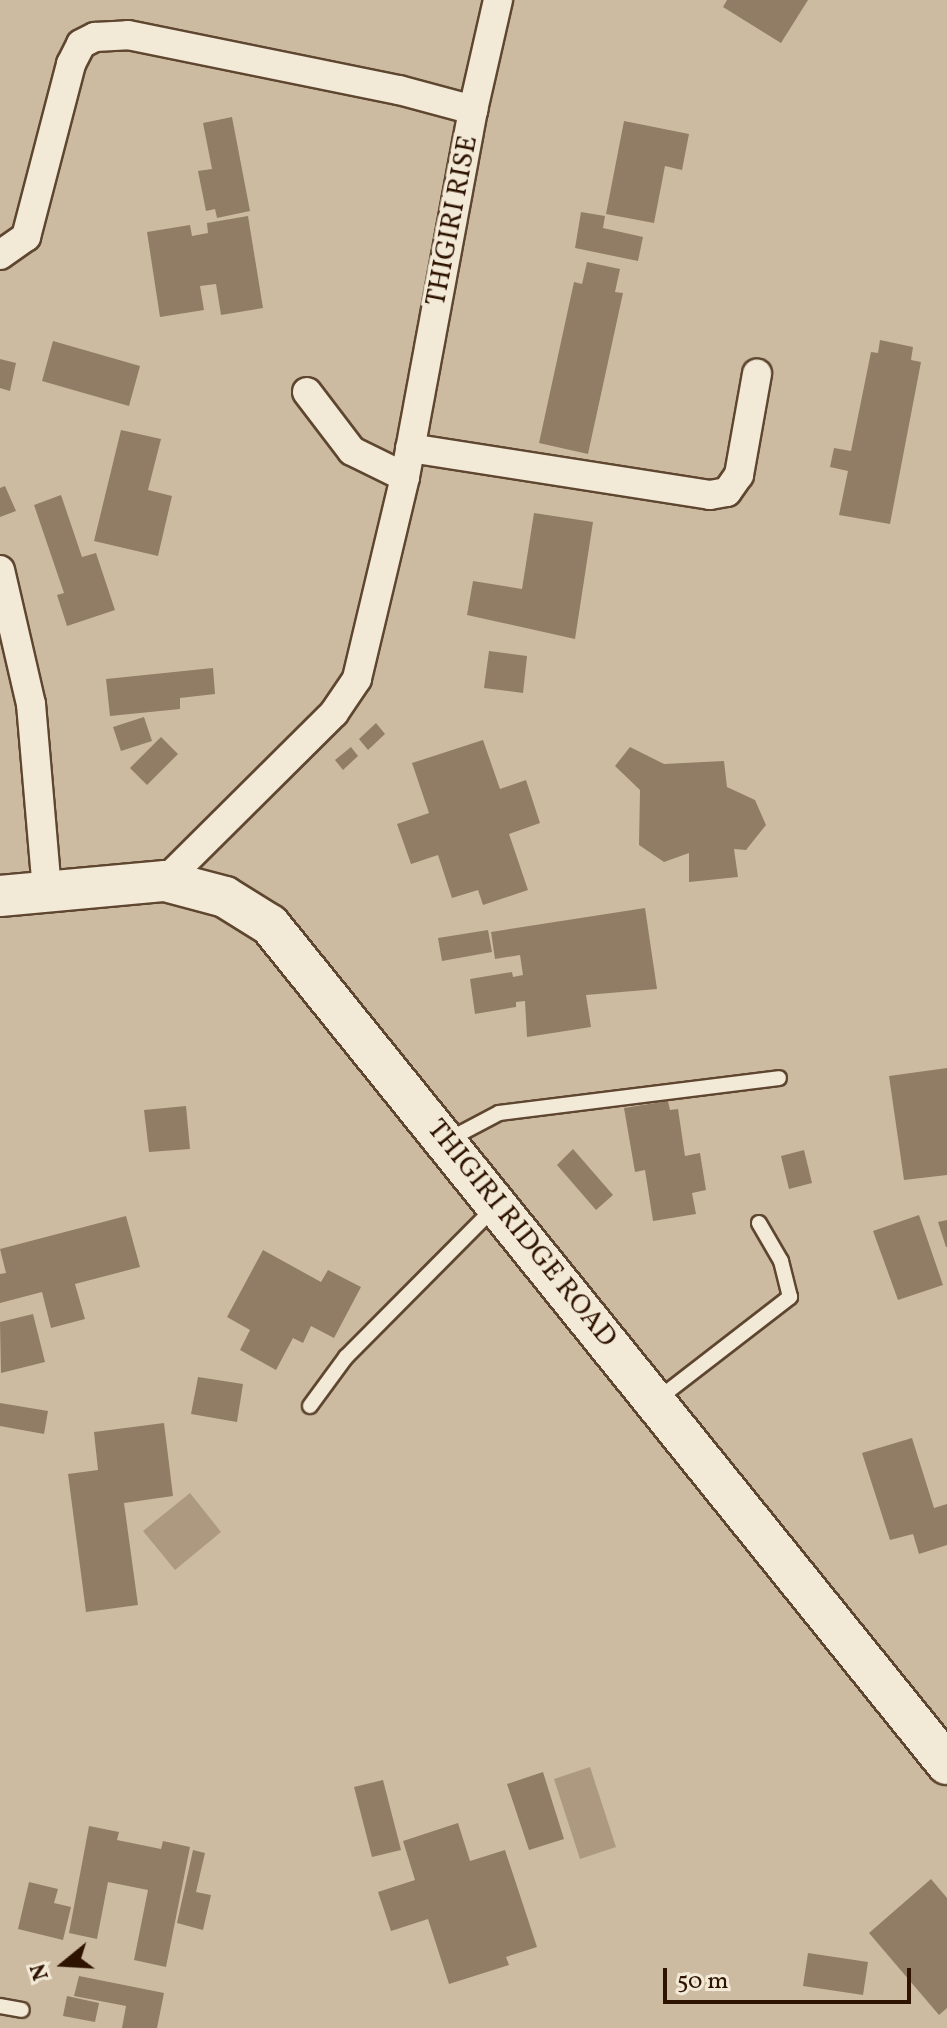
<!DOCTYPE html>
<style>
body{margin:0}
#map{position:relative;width:947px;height:2028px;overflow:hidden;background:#edddc2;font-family:Vollkorn,serif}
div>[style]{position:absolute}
.green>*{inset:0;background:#cdbba1}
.water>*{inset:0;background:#ac9980}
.building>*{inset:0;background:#917d65}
.roads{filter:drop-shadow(2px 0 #5e4630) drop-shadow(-2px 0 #5e4630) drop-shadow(0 2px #5e4630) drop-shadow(0 -2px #5e4630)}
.lane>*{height:14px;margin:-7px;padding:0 7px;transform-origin:7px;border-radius:7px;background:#f3e9d7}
.street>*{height:28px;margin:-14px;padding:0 14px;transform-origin:14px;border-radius:14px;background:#f3e9d7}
.secondary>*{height:40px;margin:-20px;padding:0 20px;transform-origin:20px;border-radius:20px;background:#f3e9d7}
span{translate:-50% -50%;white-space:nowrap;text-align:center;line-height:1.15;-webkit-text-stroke:7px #f3e9d7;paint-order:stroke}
.street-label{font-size:28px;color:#2e1400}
.north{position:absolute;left:24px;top:1924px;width:80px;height:80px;-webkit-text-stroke:6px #f3e9d7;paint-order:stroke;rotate:252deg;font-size:22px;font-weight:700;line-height:32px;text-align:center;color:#2e1400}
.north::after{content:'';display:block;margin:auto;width:28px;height:36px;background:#2e1400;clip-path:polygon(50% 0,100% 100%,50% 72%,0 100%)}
.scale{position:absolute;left:663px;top:1968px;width:248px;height:36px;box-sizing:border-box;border:4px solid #2e1400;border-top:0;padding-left:10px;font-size:24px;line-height:28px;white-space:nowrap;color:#2e1400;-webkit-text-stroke:6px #f3e9d7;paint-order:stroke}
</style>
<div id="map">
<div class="green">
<i style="clip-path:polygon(0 0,947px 0,947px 2028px,0 2028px)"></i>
</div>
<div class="water">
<i style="clip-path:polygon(190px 1493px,221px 1532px,175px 1570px,143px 1531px)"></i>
<i style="clip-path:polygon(590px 1767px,616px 1847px,580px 1859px,554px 1779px)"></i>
</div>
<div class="building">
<i style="clip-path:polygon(727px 0,808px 0,781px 43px,723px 7px)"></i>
<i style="clip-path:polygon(232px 117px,250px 211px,217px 218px,215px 209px,206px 211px,198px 171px,212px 169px,203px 123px)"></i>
<i style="clip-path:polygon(624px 121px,689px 134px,682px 170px,665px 166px,654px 223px,606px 214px)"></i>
<i style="clip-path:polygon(581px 212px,605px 216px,603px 228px,643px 237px,638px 261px,575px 248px)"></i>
<i style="clip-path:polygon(248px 216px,263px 308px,221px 315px,216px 284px,200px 286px,204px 310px,160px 317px,147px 232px,190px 225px,192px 236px,208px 233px,207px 223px)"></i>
<i style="clip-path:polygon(587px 262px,620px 269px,615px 292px,623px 293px,588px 454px,539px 443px,574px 282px,582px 284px)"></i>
<i style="clip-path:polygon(880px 340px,913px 347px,911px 360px,921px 362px,890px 524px,839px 515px,848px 471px,830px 467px,834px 448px,851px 451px,871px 352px,878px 353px)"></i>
<i style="clip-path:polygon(53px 341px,140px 366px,129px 406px,42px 381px)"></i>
<i style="clip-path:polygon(0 359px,16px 363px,10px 391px,0 388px)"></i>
<i style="clip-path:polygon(121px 430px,161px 439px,148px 490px,172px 496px,158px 556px,94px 541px)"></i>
<i style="clip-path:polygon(5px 486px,16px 511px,0 517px,0 488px)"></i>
<i style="clip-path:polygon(61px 495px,82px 557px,96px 553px,115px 610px,67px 626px,57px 595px,64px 593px,34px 505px)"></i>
<i style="clip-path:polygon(534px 513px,593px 522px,575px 639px,467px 615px,473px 581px,522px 589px)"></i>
<i style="clip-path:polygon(489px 651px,527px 656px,523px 693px,484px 688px)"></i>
<i style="clip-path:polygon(213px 668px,215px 694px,180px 698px,180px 709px,110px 716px,106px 679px)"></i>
<i style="clip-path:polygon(144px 717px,152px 741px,121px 751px,113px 727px)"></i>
<i style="clip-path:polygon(376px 723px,385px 734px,368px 750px,359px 739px)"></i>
<i style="clip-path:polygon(161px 737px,178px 754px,147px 785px,130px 768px)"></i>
<i style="clip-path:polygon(483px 740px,500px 789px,526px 780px,540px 823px,509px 834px,528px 890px,483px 905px,478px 890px,452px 898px,438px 855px,411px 864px,397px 824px,429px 813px,412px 763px)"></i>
<i style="clip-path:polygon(351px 747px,358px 756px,343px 770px,335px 760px)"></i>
<i style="clip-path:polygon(630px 747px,664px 764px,724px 761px,727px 787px,755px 800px,766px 825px,746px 850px,734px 849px,738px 877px,689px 882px,689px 853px,664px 862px,639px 845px,640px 790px,615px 766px)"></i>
<i style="clip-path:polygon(645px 908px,657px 989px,586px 995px,591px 1027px,527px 1037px,525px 1001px,516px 1002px,516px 1007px,475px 1014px,470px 979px,512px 972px,513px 977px,523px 975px,520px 955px,495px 959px,491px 932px)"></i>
<i style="clip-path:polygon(488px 930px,492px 952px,442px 961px,438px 938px)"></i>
<i style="clip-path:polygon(947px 1068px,947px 1175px,904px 1180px,889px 1076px)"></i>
<i style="clip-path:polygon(668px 1101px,670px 1110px,678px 1109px,685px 1156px,700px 1153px,706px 1190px,692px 1193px,696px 1214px,653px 1221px,645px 1170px,635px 1172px,624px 1108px)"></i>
<i style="clip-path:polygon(186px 1106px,190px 1149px,149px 1152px,144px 1110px)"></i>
<i style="clip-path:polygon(573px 1149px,613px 1195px,596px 1210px,557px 1165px)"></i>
<i style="clip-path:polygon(804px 1150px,812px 1183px,789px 1189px,781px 1156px)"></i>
<i style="clip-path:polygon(919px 1215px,943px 1285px,898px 1300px,873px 1231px)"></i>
<i style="clip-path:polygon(126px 1216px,140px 1267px,75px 1284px,85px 1319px,51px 1328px,42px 1292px,0 1303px,0 1274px,6px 1273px,0 1249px)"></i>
<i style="clip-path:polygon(947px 1220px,947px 1247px,946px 1247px,938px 1222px)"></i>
<i style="clip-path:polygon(263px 1250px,321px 1282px,328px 1270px,361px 1287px,334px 1338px,311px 1326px,303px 1343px,293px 1338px,276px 1370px,240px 1350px,250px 1330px,227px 1317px)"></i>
<i style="clip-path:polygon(33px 1314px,45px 1362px,1px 1373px,0 1322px)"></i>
<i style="clip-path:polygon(198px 1377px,243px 1384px,237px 1422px,191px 1414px)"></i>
<i style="clip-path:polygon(0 1403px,48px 1411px,44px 1434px,0 1426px)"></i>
<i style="clip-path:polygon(164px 1423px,173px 1496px,124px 1503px,138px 1605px,86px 1612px,68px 1474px,98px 1470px,94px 1432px)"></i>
<i style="clip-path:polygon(912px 1438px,934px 1508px,947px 1504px,947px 1545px,919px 1554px,913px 1534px,890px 1540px,862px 1453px)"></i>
<i style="clip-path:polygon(543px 1772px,564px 1839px,529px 1850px,507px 1784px)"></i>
<i style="clip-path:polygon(383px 1780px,401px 1850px,372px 1857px,354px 1787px)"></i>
<i style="clip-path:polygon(458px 1823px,470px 1861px,505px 1850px,537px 1947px,506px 1957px,509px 1965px,449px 1984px,428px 1919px,391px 1931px,378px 1892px,415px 1880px,403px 1841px)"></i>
<i style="clip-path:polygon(89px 1826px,119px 1832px,117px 1840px,161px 1849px,163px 1841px,190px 1847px,166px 1967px,134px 1960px,148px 1890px,108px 1882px,97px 1939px,69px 1933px)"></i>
<i style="clip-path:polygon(193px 1850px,205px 1853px,196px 1892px,211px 1895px,203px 1930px,177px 1923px)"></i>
<i style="clip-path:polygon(931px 1879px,947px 1898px,947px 2008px,939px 2015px,869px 1933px)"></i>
<i style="clip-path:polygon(29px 1882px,58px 1889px,54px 1903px,71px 1907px,63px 1940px,18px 1929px)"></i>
<i style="clip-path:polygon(808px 1953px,868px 1962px,863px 1995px,803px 1986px)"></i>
<i style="clip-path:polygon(79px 1976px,164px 1993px,157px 2028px,122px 2028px,126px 2006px,74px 1996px)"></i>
<i style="clip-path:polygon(67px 1996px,99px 2003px,95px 2022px,63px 2016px)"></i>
</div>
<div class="roads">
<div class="lane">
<i style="left:446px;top:1141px;width:60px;rotate:-27.8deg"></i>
<i style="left:499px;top:1113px;width:282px;rotate:-7.1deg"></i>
<i style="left:658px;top:1399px;width:167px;rotate:-37.7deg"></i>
<i style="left:790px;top:1297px;width:37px;rotate:-104deg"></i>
<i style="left:781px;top:1261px;width:44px;rotate:-120.1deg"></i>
<i style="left:310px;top:1406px;width:61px;rotate:-53.7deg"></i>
<i style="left:346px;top:1357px;width:211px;rotate:-45.2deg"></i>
<i style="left:0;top:2006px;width:22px;rotate:10deg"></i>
</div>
<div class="street">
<i style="left:473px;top:110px;width:113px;rotate:-77.2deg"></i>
<i style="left:0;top:255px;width:32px;rotate:-35deg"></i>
<i style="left:26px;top:237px;width:179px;rotate:-75.4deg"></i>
<i style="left:71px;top:64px;width:22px;rotate:-63deg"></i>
<i style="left:81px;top:44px;width:16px;rotate:-27deg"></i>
<i style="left:95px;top:37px;width:33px;rotate:-3deg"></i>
<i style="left:128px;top:35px;width:277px;rotate:11.5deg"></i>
<i style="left:399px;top:90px;width:77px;rotate:15.1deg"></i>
<i style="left:473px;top:110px;width:373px;rotate:100.5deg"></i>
<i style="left:405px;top:477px;width:208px;rotate:103.4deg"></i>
<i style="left:357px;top:679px;width:41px;rotate:124.1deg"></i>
<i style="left:334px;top:713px;width:238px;rotate:135.2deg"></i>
<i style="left:307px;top:392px;width:74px;rotate:52.7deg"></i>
<i style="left:352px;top:451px;width:59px;rotate:26.1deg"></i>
<i style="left:410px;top:448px;width:304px;rotate:8.9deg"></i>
<i style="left:710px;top:495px;width:17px;rotate:-10deg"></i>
<i style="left:727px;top:492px;width:21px;rotate:-55deg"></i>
<i style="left:739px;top:475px;width:103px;rotate:-79.9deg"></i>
<i style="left:0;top:570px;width:138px;rotate:77deg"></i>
<i style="left:31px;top:704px;width:188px;rotate:85.1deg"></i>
</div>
<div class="secondary">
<i style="left:0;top:896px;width:166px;rotate:-5.2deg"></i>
<i style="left:165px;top:881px;width:62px;rotate:14.9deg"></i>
<i style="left:225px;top:897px;width:53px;rotate:31.9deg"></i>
<i style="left:270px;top:925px;width:1078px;rotate:51.1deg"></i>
</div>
</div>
<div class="street-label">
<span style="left:453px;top:221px;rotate:-79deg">THIGIRI RISE</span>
<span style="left:521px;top:1234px;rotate:51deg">THIGIRI RIDGE ROAD</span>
</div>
<div class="north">N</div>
<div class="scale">50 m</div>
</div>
